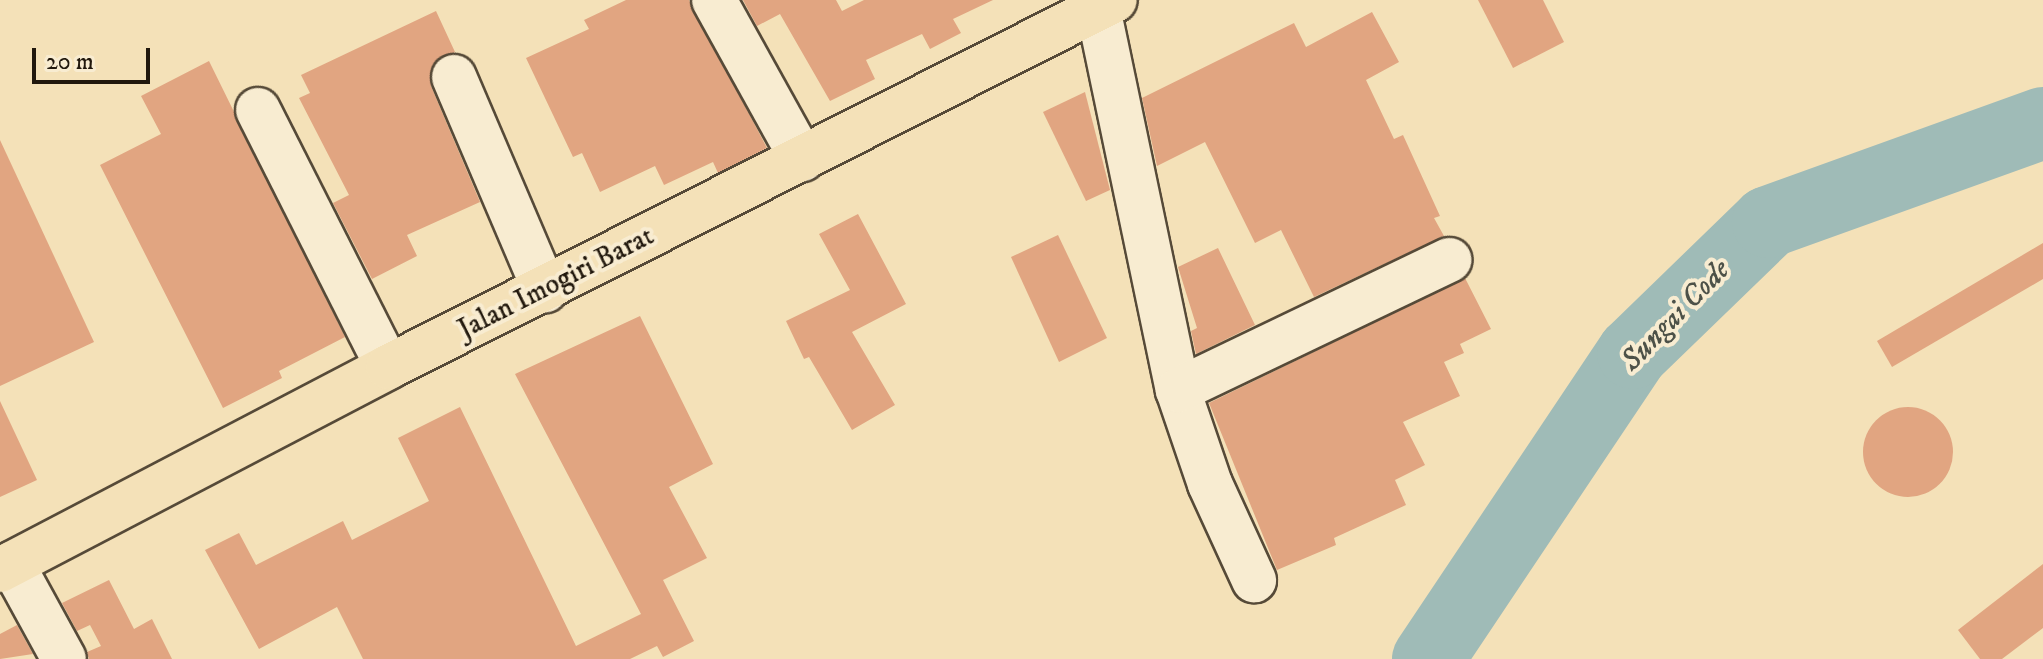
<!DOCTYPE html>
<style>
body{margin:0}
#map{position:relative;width:2043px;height:659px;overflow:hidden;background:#f4e1b8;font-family:"IM FELL DW Pica",serif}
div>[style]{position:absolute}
.river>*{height:72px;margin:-36px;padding:0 36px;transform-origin:36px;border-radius:36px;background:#9fbbb7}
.building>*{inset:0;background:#e1a581}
.round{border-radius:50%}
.roads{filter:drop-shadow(2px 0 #564a38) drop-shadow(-2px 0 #564a38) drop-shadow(0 2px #564a38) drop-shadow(0 -2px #564a38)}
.minor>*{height:44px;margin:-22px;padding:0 22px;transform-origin:22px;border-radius:22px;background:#f8ecd1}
.major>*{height:44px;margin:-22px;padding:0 22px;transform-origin:22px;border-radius:22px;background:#f4e1b8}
span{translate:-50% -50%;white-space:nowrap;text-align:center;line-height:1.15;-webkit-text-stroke:8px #f8ecd1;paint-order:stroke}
.street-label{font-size:28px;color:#21180d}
.water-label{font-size:30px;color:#4d5148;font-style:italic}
.scale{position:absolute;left:32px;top:48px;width:118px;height:36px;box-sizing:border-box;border:4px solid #21180d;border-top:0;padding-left:10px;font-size:24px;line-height:28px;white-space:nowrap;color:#21180d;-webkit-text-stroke:6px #f8ecd1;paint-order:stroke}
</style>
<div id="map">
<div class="river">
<i style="left:1428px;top:659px;width:368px;rotate:-56.2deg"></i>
<i style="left:1633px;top:353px;width:188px;rotate:-44.1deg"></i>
<i style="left:1768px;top:222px;width:292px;rotate:-19.8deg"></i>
</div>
<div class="building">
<i style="clip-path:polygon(626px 0,689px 0,767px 148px,718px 173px,713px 162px,664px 185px,655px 166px,600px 192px,582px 153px,573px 157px,526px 58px,589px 29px,584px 20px)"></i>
<i style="clip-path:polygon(743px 0,836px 0,842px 11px,864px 0,993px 0,953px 19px,961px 33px,930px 49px,922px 34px,866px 60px,875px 79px,830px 101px,780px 14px,757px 26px)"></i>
<i style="clip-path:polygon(1478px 0,1543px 0,1564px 42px,1513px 68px)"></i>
<i style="clip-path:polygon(436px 11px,455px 52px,434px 63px,431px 86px,480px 202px,407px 235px,417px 256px,372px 279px,333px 203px,349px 195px,299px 98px,310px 93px,301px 75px)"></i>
<i style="clip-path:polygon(1372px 12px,1399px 62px,1366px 80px,1394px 139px,1403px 135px,1440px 216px,1434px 218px,1444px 236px,1314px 297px,1281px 230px,1255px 243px,1205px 142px,1157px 166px,1142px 98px,1294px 23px,1306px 47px)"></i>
<i style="clip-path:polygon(209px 61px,345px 337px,279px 371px,282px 378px,223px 408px,100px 165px,161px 134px,141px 96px)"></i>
<i style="clip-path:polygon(1085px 92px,1110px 190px,1086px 201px,1043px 112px)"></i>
<i style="clip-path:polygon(0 140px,94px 342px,0 386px)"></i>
<i style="clip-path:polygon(858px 214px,906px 304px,852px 332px,895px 405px,852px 430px,809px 357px,804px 359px,786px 321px,850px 290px,819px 234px)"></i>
<i style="clip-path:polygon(1058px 235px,1107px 338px,1059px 362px,1011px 257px)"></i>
<i style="clip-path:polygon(2043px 243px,2043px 279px,1892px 367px,1877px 341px)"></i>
<i style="clip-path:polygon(1218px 248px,1255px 325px,1196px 354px,1191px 331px,1197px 328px,1178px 267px)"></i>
<i style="clip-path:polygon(1465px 278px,1491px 329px,1460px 344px,1464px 353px,1444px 362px,1460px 396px,1403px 422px,1425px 465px,1395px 480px,1406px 505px,1334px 538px,1336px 545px,1277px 570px,1209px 403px)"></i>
<i style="clip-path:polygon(640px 316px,713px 464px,669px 487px,707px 558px,663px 580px,694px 641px,663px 657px,657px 646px,630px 659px,363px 659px,337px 607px,259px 649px,205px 550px,239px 533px,256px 565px,343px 521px,352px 540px,429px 501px,398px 438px,460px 407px,576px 646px,641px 614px,515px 374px)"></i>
<i style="clip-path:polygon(0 401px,37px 480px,0 497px)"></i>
<i class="round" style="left:1863px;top:407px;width:90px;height:90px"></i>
<i style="clip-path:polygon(2043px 564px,2043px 628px,2002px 659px,1980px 659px,1958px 630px)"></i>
<i style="clip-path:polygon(109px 580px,134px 629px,152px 619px,172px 659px,89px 659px,87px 652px,101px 646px,90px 625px,77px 631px,62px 603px)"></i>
<i style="clip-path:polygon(17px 625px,33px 654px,0 659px,0 634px)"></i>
</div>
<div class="roads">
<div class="minor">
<i style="left:714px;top:0;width:182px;rotate:61deg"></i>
<i style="left:1098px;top:8px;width:390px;rotate:78.2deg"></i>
<i style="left:1178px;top:390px;width:99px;rotate:71.2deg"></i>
<i style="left:1210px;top:484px;width:106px;rotate:65.4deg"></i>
<i style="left:454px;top:77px;width:232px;rotate:66.9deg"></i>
<i style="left:258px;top:110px;width:288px;rotate:63.2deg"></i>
<i style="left:1178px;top:390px;width:301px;rotate:-25.6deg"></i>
<i style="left:12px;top:564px;width:108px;rotate:61.3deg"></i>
</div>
<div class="major">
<i style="left:0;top:570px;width:438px;rotate:-27.6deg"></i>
<i style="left:388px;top:367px;width:814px;rotate:-26.79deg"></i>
</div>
</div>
<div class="street-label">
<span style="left:556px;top:283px;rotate:-27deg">Jalan Imogiri Barat</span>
</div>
<div class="water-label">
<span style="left:1676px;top:316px;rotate:-46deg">Sungai Code</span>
</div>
<div class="scale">20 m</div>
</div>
